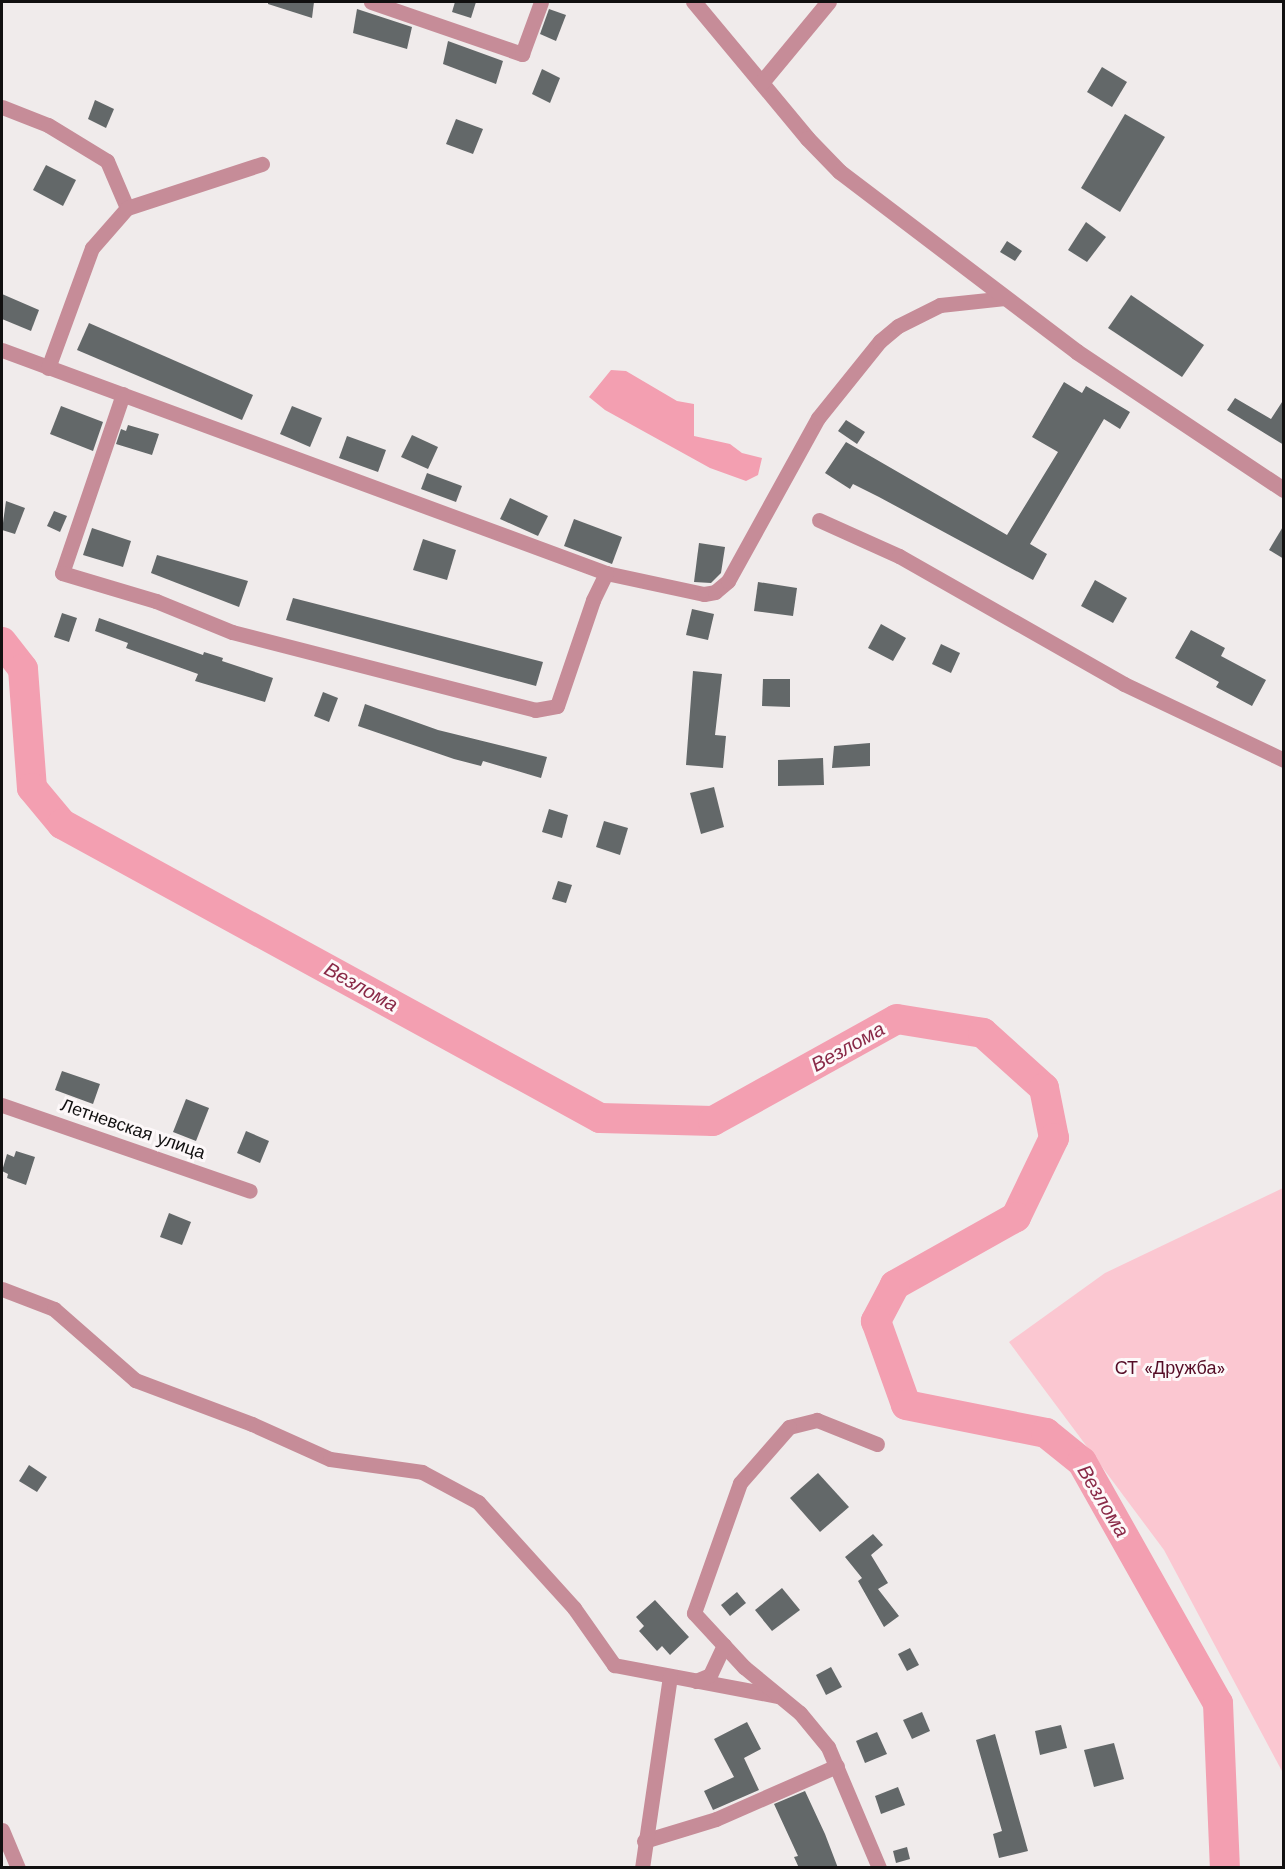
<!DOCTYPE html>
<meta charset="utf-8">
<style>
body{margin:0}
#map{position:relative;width:1285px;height:1869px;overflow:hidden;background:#f0ebeb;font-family:"Work Sans",sans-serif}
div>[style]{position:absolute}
.green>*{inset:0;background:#fbc7d1}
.water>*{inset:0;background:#f39fb1}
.river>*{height:30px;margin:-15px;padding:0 15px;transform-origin:15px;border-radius:15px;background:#f39fb1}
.building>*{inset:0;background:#636869}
.minor>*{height:15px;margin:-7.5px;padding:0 7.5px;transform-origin:7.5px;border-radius:7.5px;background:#c68c98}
.tertiary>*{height:16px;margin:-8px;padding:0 8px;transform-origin:8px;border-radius:8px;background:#c68c98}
span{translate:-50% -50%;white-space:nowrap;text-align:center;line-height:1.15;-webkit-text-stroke:6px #fdf8f9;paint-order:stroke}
.street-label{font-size:18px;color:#111010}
.park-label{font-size:18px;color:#550c26}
.water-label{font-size:20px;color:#8a2a48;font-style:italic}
.frame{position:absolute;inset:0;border:3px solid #111010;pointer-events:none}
</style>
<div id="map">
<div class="green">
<i style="clip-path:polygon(1283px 1188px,1284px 1773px,1283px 1773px,1164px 1550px,1009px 1342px,1105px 1273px)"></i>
</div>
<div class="water">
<i style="clip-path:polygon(611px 370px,626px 371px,677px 401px,694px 404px,694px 436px,730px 444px,742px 453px,762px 458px,758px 475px,746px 481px,710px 468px,605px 410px,589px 397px)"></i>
</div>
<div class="river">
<i style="left:2px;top:642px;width:34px;rotate:52deg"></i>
<i style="left:23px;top:669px;width:119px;rotate:85.7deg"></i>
<i style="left:32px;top:788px;width:47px;rotate:50.2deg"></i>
<i style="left:62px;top:824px;width:613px;rotate:28.66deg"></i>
<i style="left:600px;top:1118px;width:113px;rotate:1.5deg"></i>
<i style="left:713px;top:1121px;width:210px;rotate:-29deg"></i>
<i style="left:897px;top:1019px;width:87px;rotate:9.2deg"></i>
<i style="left:983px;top:1033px;width:82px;rotate:42deg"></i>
<i style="left:1044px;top:1088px;width:51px;rotate:78.7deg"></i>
<i style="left:1054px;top:1138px;width:88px;rotate:115.7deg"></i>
<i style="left:1016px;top:1217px;width:139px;rotate:150.7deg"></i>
<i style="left:895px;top:1285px;width:41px;rotate:117.8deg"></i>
<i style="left:876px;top:1321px;width:89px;rotate:70.3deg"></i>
<i style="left:906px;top:1405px;width:143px;rotate:11.3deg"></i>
<i style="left:1046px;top:1433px;width:46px;rotate:38.9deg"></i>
<i style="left:1082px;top:1462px;width:277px;rotate:60.6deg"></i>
<i style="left:1218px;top:1703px;width:165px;rotate:87.6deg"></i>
</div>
<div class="building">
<i style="clip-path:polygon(268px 2px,314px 2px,312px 18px,268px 4px)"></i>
<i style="clip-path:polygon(455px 2px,476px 2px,471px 18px,452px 12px)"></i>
<i style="clip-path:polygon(357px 9px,412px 27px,407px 49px,353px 33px)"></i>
<i style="clip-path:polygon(549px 9px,566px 15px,556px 41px,540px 34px)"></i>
<i style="clip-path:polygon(448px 41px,503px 61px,496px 84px,443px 64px)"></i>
<i style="clip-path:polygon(1102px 67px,1127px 82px,1112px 107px,1087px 92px)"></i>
<i style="clip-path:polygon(542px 69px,560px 78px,550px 103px,532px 94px)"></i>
<i style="clip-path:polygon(95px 100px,114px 109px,106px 128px,88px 119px)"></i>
<i style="clip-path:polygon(1125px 114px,1165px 137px,1120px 212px,1081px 188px)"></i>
<i style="clip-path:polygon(456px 119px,483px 129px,473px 154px,446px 144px)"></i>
<i style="clip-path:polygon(46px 165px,76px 180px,63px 206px,33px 190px)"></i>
<i style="clip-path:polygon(1086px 222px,1106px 237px,1087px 262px,1068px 250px)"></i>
<i style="clip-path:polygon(1007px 241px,1022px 251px,1015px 261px,1000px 252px)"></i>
<i style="clip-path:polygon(2px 294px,39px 310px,31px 331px,2px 319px)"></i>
<i style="clip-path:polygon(1131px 295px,1204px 345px,1182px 377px,1108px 328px)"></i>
<i style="clip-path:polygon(89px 323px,253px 395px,242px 420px,77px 350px)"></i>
<i style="clip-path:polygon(1064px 382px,1082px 393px,1086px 386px,1130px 412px,1120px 429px,1104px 419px,1030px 544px,1047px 554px,1033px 580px,879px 497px,853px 484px,850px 489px,825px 473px,846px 442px,1007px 535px,1058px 452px,1032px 437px)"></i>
<i style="clip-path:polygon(1235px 398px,1271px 419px,1284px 399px,1284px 445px,1227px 410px)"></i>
<i style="clip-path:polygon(61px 406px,103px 422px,93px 451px,50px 434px)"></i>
<i style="clip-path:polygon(292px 406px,322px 418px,310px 447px,280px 434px)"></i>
<i style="clip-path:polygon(846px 420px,865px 432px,857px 444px,838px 431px)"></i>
<i style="clip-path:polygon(128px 425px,159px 434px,152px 455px,116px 444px,121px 429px,126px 431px)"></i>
<i style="clip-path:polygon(412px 435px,438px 447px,428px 469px,401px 457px)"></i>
<i style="clip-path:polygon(347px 436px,386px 450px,378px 472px,339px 458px)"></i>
<i style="clip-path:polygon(427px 473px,462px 486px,456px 502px,421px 489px)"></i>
<i style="clip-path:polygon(510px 498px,548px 516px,538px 536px,500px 519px)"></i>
<i style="clip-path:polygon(6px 501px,25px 508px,15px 534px,2px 530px)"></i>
<i style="clip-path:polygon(54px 511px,67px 516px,60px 532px,47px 526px)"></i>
<i style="clip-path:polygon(574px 519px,622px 537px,612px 564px,564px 546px)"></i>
<i style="clip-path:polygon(1284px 525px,1284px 559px,1269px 550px)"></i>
<i style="clip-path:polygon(92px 528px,131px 541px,123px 567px,83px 555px)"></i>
<i style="clip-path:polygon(423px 539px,456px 550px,447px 580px,413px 570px)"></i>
<i style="clip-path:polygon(699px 543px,725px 547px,721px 573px,711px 583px,694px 582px)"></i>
<i style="clip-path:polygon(157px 555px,248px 581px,239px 607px,151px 573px)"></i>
<i style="clip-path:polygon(1095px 580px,1127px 598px,1113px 623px,1081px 606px)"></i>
<i style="clip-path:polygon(758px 582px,797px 588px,793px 616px,754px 611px)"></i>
<i style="clip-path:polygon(293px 598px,543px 662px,536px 686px,286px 620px)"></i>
<i style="clip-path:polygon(692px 609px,714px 614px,708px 640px,686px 635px)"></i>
<i style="clip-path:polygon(62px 613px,77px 618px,69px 642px,54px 637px)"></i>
<i style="clip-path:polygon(99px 618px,203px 655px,204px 652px,223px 658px,222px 661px,273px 678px,265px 702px,195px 681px,198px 674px,126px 648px,128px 643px,95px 631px)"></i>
<i style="clip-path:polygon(881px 624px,906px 638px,893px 661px,868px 648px)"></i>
<i style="clip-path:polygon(1191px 630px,1225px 648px,1221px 656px,1266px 680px,1252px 706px,1216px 687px,1219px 682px,1175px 658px)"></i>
<i style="clip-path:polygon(941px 644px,960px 653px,951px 673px,932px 664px)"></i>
<i style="clip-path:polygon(693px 671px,722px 674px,715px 735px,726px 736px,723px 768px,686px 765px)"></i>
<i style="clip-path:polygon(763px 679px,790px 679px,790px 707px,762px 706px)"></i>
<i style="clip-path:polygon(323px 692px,338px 698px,329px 722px,314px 716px)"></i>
<i style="clip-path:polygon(365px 704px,438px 730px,547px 757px,541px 778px,483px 761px,481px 766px,454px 759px,358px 726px)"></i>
<i style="clip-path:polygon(870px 743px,870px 766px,832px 768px,834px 746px)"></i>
<i style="clip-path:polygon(823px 758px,824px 785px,778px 786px,778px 760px)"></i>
<i style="clip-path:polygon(714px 787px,724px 827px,701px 834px,690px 793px)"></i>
<i style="clip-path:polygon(549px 809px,568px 815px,562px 838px,542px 832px)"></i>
<i style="clip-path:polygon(604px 821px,628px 828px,620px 855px,596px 847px)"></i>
<i style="clip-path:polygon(558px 881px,572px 885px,566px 903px,552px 899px)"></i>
<i style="clip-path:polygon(62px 1071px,100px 1084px,93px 1104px,55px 1090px)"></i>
<i style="clip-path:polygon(186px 1099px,209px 1108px,196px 1141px,173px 1132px)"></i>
<i style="clip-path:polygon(246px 1131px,269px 1141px,260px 1163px,237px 1153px)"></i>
<i style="clip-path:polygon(16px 1151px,35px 1157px,26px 1185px,7px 1178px,8px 1174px,2px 1171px,7px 1154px,14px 1157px)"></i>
<i style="clip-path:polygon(169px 1213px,191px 1222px,182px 1245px,160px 1237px)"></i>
<i style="clip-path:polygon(29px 1465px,47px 1477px,37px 1492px,19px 1481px)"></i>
<i style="clip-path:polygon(818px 1473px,849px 1507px,820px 1532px,790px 1498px)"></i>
<i style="clip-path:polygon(873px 1534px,883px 1545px,871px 1555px,888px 1583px,878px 1589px,899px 1616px,884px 1627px,858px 1581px,862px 1578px,845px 1557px)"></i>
<i style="clip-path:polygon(782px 1588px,800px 1610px,772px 1631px,755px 1610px)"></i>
<i style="clip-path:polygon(737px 1592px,746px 1603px,730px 1616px,721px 1605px)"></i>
<i style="clip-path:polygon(655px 1600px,689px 1637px,670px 1655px,662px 1646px,657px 1651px,639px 1631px,644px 1626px,636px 1617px)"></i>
<i style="clip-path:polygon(910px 1648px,919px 1665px,907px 1671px,898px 1654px)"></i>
<i style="clip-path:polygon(831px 1667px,842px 1687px,826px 1695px,816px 1675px)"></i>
<i style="clip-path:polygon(922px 1712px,930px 1731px,912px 1739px,903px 1720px)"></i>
<i style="clip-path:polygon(747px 1722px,761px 1749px,744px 1758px,759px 1790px,713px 1810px,704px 1791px,734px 1777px,714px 1739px)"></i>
<i style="clip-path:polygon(1061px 1725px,1067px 1748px,1040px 1755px,1035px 1731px)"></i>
<i style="clip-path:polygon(877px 1732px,887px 1754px,865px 1763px,856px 1741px)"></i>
<i style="clip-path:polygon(995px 1734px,1028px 1851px,999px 1858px,993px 1834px,1002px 1831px,976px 1740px)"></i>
<i style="clip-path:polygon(1114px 1743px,1124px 1779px,1094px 1787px,1084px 1750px)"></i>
<i style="clip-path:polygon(898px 1787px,905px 1805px,881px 1814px,875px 1796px)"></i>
<i style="clip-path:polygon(805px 1791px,825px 1834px,838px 1868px,799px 1868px,794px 1857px,798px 1856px,774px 1804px)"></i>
<i style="clip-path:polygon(907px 1847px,910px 1859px,896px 1863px,893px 1851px)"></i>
</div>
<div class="minor">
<i style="left:371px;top:2px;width:160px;rotate:19deg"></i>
<i style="left:522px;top:54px;width:55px;rotate:-69.9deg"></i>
<i style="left:2px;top:107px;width:49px;rotate:21.4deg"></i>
<i style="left:48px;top:125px;width:69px;rotate:31.4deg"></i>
<i style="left:107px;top:161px;width:51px;rotate:66.9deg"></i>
<i style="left:2px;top:350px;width:644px;rotate:20.26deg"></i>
<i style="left:606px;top:573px;width:100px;rotate:12.1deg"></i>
<i style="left:704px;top:594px;width:11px;rotate:-10deg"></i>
<i style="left:715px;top:592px;width:17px;rotate:-40deg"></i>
<i style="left:728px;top:581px;width:186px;rotate:-61.1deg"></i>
<i style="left:818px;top:418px;width:99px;rotate:-51.2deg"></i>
<i style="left:880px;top:341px;width:23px;rotate:-40deg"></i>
<i style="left:898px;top:326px;width:47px;rotate:-26.6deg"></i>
<i style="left:940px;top:305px;width:65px;rotate:-6.1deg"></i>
<i style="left:48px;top:368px;width:128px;rotate:-69.9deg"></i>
<i style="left:92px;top:248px;width:53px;rotate:-48.8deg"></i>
<i style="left:127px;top:208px;width:142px;rotate:-18.1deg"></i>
<i style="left:123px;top:394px;width:189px;rotate:108.8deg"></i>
<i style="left:62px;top:573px;width:98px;rotate:16.6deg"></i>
<i style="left:156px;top:601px;width:82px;rotate:22.2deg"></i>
<i style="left:232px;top:632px;width:313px;rotate:14.4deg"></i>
<i style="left:535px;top:710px;width:22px;rotate:-10deg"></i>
<i style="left:557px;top:706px;width:112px;rotate:-71.2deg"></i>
<i style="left:593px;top:600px;width:30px;rotate:-64deg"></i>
<i style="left:819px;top:520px;width:88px;rotate:24.2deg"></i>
<i style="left:899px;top:556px;width:259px;rotate:29.6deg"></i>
<i style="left:1124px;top:684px;width:177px;rotate:25.4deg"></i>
<i style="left:2px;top:1105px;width:262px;rotate:19.1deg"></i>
<i style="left:2px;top:1289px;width:56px;rotate:21deg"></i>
<i style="left:54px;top:1309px;width:108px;rotate:41.2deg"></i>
<i style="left:135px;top:1380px;width:125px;rotate:20.6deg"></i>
<i style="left:252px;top:1424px;width:85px;rotate:24.2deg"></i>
<i style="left:330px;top:1459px;width:93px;rotate:8deg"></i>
<i style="left:422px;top:1472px;width:64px;rotate:28.2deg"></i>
<i style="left:478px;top:1502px;width:143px;rotate:47.8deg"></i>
<i style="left:574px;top:1608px;width:70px;rotate:54.9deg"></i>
<i style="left:614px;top:1665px;width:167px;rotate:10.7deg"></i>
<i style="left:877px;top:1444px;width:65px;rotate:-158.2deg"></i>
<i style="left:817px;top:1420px;width:29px;rotate:166deg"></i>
<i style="left:789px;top:1427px;width:74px;rotate:131.2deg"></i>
<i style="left:740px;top:1483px;width:138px;rotate:109.5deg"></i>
<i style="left:694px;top:1613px;width:74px;rotate:47.2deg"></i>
<i style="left:744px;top:1667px;width:72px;rotate:39.4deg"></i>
<i style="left:800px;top:1713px;width:44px;rotate:50.5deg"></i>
<i style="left:828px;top:1747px;width:131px;rotate:67.1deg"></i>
<i style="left:696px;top:1681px;width:15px;rotate:-23deg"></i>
<i style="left:710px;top:1675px;width:33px;rotate:-65deg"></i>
<i style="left:2px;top:1830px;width:41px;rotate:67.2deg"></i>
<i style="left:644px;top:1841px;width:75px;rotate:-17deg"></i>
<i style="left:716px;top:1819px;width:132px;rotate:-23.7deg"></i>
<i style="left:642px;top:1868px;width:194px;rotate:-81.7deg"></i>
</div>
<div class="tertiary">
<i style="left:694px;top:2px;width:178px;rotate:50.2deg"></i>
<i style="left:808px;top:139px;width:46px;rotate:45.9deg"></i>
<i style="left:840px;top:172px;width:298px;rotate:37.2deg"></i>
<i style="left:1077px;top:352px;width:249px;rotate:33.7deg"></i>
<i style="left:762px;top:83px;width:105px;rotate:-50.4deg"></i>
</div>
<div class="street-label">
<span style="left:133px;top:1129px;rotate:19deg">Летневская улица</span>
</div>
<div class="park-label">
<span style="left:1170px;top:1368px">СТ «Дружба»</span>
</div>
<div class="water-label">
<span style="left:361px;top:987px;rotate:29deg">Везлома</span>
<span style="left:848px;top:1047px;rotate:-29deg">Везлома</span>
<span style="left:1103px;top:1501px;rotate:59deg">Везлома</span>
</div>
<div class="frame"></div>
</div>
